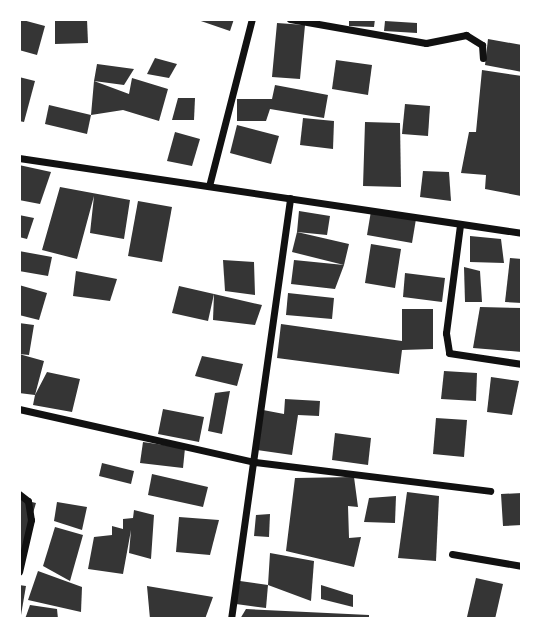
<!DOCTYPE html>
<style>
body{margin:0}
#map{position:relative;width:541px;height:638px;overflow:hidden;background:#fff;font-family:Signika,sans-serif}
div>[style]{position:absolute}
.building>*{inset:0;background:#353535}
.minor>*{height:7px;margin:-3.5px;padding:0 3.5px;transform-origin:3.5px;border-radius:3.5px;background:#111}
span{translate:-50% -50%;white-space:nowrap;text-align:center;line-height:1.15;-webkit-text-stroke:7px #fff;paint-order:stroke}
.frame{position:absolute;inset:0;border:21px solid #fff;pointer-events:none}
</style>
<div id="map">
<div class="building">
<i style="clip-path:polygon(19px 19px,45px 26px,37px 55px,19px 50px)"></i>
<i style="clip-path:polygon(55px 19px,87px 19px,88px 43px,55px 44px)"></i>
<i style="clip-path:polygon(195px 19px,234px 19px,230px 31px)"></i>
<i style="clip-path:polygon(349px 19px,375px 19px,374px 27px,349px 26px)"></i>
<i style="clip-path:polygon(385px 21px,417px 23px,417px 33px,384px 31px)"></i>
<i style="clip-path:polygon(277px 23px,305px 25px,300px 79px,272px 77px)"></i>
<i style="clip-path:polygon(488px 39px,522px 45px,522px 72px,485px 65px)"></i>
<i style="clip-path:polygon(155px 58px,177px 64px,169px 78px,147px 74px)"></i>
<i style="clip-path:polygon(336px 60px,372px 65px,368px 95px,332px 89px)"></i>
<i style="clip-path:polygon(97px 64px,134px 69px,124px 85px,94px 81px,129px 94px,132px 78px,168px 89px,159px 121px,123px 110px,91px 115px,94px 81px)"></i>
<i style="clip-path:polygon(482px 70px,522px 76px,521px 196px,485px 189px,486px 175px,461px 173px,469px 132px,476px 132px)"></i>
<i style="clip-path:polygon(19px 77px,35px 81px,24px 122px,19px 121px)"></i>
<i style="clip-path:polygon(275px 85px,328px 95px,324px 118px,270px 109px,266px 121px,237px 121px,237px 99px,272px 99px)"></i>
<i style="clip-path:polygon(178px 98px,195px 98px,194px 120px,172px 120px)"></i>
<i style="clip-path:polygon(405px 104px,430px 106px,428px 136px,402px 134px)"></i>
<i style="clip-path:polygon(49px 105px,91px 115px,87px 134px,45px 124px)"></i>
<i style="clip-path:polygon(303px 118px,334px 121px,333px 149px,300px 145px)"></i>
<i style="clip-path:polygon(365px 122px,400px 123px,401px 187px,363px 186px)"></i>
<i style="clip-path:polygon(237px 125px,279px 136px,271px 164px,230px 153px)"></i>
<i style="clip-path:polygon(175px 132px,200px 139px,192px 166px,167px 161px)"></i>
<i style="clip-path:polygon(19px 165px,51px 172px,40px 204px,19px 200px)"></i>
<i style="clip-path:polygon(423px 171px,449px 172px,451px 201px,420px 197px)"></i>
<i style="clip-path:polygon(60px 187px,130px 200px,124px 239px,90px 233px,94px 196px,77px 259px,42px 250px)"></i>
<i style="clip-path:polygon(138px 201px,172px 207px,162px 262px,128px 256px)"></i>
<i style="clip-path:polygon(299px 211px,330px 216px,327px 235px,297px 232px)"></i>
<i style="clip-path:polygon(371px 211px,416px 219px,412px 243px,367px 235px)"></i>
<i style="clip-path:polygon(19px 215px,34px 218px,27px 239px,19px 237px)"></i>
<i style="clip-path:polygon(297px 232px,349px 244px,344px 265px,335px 289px,291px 284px,294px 260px,344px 265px,292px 252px)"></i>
<i style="clip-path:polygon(470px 236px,501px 239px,504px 263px,470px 262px)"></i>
<i style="clip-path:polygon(371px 244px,401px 249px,395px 288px,365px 283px)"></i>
<i style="clip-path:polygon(19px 251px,52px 257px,48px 276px,19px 271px)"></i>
<i style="clip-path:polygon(510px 258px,522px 259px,522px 303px,505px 302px)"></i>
<i style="clip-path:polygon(223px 260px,254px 262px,255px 295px,225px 291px)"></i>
<i style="clip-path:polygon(464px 267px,480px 271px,482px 302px,465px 302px)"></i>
<i style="clip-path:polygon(76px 271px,117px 279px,110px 301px,73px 296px)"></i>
<i style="clip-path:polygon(405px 273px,445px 278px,442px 302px,403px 297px)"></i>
<i style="clip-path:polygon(19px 285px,47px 293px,39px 320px,19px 315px)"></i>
<i style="clip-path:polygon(179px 286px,214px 294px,208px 321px,172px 313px)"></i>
<i style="clip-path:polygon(288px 293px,334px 298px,332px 319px,286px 315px)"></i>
<i style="clip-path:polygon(214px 294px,262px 305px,255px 325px,213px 320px)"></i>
<i style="clip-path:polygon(480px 307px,522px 308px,522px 352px,473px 348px)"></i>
<i style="clip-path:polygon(402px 309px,433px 309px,433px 349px,402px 350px,399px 374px,277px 358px,281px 324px,402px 341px)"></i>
<i style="clip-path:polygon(19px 323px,34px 325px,29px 355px,19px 354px,44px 361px,35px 395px,47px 372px,80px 379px,72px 412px,33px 405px,35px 395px,19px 393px)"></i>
<i style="clip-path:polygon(202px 356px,243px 364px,237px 386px,195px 376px)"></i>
<i style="clip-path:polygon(444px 371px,477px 373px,476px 401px,441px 399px)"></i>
<i style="clip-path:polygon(491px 377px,519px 381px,512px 415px,487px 412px)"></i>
<i style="clip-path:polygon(230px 391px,222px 434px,208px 431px,215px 393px)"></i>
<i style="clip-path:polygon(285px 399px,320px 401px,319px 416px,298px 415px,292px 455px,257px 450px,263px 410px,284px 414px)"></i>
<i style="clip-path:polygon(163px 409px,204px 417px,199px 442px,158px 434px)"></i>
<i style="clip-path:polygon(436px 418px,467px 420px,464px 457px,433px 454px)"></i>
<i style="clip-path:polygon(335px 433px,371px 438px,368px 465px,332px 460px)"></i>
<i style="clip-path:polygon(143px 442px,185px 448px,183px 468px,140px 463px)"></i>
<i style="clip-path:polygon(102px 463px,134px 471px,131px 484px,99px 476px)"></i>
<i style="clip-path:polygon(152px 474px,208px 487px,203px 507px,148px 495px)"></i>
<i style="clip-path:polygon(354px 477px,358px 507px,348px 506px,349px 538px,361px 537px,354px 567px,286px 551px,295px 478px)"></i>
<i style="clip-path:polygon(407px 492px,439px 496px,436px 561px,398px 558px)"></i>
<i style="clip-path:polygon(522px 493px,522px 525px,503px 526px,501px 494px)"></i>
<i style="clip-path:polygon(396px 496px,395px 523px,364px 522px,369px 498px)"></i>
<i style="clip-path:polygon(19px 499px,36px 503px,19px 560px)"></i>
<i style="clip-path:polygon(57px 502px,87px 507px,82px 530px,54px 521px)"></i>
<i style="clip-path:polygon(134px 510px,154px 515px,151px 559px,129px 553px,131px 530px,123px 574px,88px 569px,94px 537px,112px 535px,112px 526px,123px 529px,123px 519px,133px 518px)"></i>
<i style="clip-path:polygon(270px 514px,269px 537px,254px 536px,256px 515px)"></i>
<i style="clip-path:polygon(179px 517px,219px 520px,210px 555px,176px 552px)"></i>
<i style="clip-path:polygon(55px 527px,83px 535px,70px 581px,43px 566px)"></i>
<i style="clip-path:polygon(270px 553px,314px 561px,311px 601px,268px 585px)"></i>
<i style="clip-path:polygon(38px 571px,82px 587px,81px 612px,28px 600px)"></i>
<i style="clip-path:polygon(476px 578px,503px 584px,495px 619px,467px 617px)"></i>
<i style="clip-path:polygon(240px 581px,268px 585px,266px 608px,236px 604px)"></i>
<i style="clip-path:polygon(19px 585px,26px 586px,21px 615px,19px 615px)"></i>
<i style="clip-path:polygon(321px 585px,353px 595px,353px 607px,321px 599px)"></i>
<i style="clip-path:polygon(147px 586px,213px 597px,205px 619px,150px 619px)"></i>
<i style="clip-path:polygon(30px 605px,57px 609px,58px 619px,25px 619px)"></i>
<i style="clip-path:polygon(246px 609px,369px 615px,369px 619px,240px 619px)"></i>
</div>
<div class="minor">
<i style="left:290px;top:19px;width:138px;rotate:10deg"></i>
<i style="left:426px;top:43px;width:41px;rotate:-11.3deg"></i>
<i style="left:466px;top:35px;width:19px;rotate:32deg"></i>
<i style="left:482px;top:45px;width:13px;rotate:86deg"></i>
<i style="left:19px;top:158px;width:509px;rotate:8.48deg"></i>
<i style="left:209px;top:186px;width:172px;rotate:-75.6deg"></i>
<i style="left:460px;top:225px;width:109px;rotate:97.4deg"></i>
<i style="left:446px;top:333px;width:20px;rotate:81deg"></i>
<i style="left:449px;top:353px;width:74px;rotate:8.6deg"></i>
<i style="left:19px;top:409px;width:242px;rotate:12.7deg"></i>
<i style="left:255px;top:462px;width:237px;rotate:7deg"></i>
<i style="left:19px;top:494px;width:11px;rotate:38deg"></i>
<i style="left:28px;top:501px;width:19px;rotate:81deg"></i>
<i style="left:31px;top:520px;width:53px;rotate:103deg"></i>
<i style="left:452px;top:554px;width:71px;rotate:9.7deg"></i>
<i style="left:231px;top:619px;width:425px;rotate:-82deg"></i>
</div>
<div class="frame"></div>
</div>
